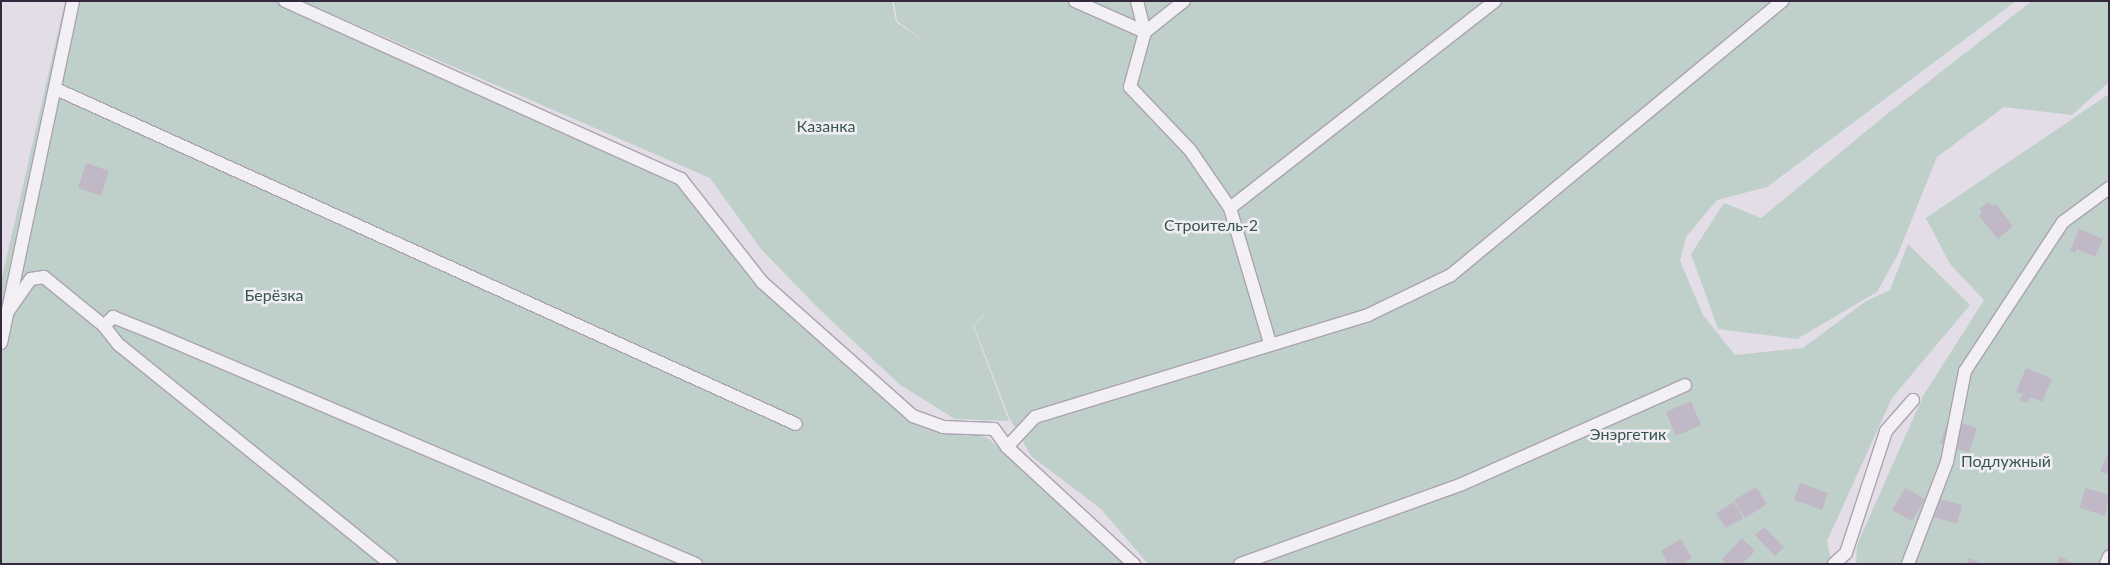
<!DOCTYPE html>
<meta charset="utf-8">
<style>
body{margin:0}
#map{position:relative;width:2110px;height:565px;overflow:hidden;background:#e2dde6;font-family:Lato,sans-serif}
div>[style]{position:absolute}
.green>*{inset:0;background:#bfd0ca}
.building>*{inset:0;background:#c0b8c6}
.roads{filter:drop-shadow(1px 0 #aaa3b0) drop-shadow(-1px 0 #aaa3b0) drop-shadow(0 1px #aaa3b0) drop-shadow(0 -1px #aaa3b0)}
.service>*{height:12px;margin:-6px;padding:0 6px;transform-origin:6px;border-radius:6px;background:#f3f0f5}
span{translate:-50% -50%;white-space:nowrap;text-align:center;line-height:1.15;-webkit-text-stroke:5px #f0edf4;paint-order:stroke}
.park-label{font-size:16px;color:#36574e}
.frame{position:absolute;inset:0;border:2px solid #33283c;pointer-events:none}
</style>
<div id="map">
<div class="green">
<i style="clip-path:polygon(65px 1px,274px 1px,702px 195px,771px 287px,927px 422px,988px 438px,1125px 564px,1px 564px,1px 282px)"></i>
<i style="clip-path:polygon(302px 1px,892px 1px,896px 22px,932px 47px,897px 21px,894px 1px,2016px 1px,1767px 187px,1717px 200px,1686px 237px,1680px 261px,1703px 315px,1735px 355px,1803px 348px,1866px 301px,1890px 290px,1908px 244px,1970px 305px,1892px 398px,1827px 541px,1832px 564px,1148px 564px,1101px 509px,1031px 456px,1009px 417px,974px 326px,997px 301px,973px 326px,1009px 421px,955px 419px,899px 384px,818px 308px,761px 249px,710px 178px)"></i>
<i style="clip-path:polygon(2032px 1px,2109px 1px,2109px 82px,2072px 115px,2004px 107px,1937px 157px,1898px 254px,1877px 292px,1797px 339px,1718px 329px,1691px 254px,1724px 203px,1761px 218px,1887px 114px)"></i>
<i style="clip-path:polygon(2109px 94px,2109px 564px,1856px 564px,1857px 545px,1923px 396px,1984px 300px,1950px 264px,1926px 218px)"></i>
</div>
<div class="building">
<i style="clip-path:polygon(86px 163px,109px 171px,101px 196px,78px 188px)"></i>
<i style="clip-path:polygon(1989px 202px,1992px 206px,1995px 203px,2013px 226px,1998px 239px,1979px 216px,1982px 213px,1979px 209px)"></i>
<i style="clip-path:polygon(2079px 229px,2103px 239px,2095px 257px,2077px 249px,2075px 253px,2070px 251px)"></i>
<i style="clip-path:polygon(2026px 368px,2052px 379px,2042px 402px,2030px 397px,2027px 403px,2020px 400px,2023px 394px,2016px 392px)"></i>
<i style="clip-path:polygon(1691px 401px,1701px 425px,1676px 436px,1666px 412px)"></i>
<i style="clip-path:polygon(1949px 419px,1977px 428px,1969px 453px,1940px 443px)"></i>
<i style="clip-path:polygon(2109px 451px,2109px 474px,2100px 471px)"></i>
<i style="clip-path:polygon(1800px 483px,1828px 493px,1822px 510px,1794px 500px)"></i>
<i style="clip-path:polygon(1756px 487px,1767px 504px,1745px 518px,1734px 500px)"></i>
<i style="clip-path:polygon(1905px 488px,1925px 499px,1912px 521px,1892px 510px)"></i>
<i style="clip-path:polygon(2085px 488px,2109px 495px,2105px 516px,2080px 508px)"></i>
<i style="clip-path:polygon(1939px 499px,1962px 505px,1957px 524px,1934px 517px)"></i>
<i style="clip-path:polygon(1734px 502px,1743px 518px,1726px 528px,1716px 513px)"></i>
<i style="clip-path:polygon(1764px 527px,1784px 547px,1775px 556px,1755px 535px)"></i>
<i style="clip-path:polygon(1742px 538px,1755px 551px,1742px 564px,1727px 564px,1722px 559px)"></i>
<i style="clip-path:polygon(1681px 539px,1692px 558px,1683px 564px,1668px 564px,1661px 551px)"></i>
<i style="clip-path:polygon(2060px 556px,2074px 564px,2056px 564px)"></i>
<i style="clip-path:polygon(1969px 558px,1982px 564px,1966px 564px)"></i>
</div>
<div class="roads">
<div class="service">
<i style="left:285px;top:1px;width:434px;rotate:24.2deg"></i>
<i style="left:681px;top:179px;width:131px;rotate:51.8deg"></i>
<i style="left:762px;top:282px;width:202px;rotate:41.6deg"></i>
<i style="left:913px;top:416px;width:32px;rotate:20deg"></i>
<i style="left:943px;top:427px;width:51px;rotate:2.2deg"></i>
<i style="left:994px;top:429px;width:22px;rotate:54deg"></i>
<i style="left:1007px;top:447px;width:173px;rotate:42.7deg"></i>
<i style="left:1075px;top:1px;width:77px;rotate:23.9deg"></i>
<i style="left:1145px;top:32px;width:50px;rotate:-38.5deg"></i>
<i style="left:1137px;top:1px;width:32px;rotate:76deg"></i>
<i style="left:1145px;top:32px;width:57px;rotate:105.3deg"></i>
<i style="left:1130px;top:87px;width:87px;rotate:46.4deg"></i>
<i style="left:1190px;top:150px;width:70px;rotate:55.4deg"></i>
<i style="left:1230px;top:208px;width:141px;rotate:73.5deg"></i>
<i style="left:56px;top:89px;width:812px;rotate:24.36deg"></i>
<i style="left:1230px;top:208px;width:336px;rotate:-38deg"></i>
<i style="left:9px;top:310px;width:38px;rotate:-55deg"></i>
<i style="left:31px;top:279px;width:13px;rotate:-9deg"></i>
<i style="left:44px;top:277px;width:77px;rotate:39.2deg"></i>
<i style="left:104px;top:326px;width:23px;rotate:52deg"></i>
<i style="left:118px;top:344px;width:351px;rotate:38.9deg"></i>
<i style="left:104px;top:326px;width:13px;rotate:-45deg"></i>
<i style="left:113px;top:317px;width:43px;rotate:21.8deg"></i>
<i style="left:153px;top:333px;width:590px;rotate:23.05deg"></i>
<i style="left:1px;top:343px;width:349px;rotate:-78.1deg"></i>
<i style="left:1007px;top:447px;width:41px;rotate:-47deg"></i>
<i style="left:1035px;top:417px;width:348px;rotate:-17deg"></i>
<i style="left:1368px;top:315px;width:92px;rotate:-25.7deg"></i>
<i style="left:1451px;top:275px;width:430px;rotate:-39.6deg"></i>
<i style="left:1240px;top:564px;width:236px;rotate:-19.8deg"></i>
<i style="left:1462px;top:484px;width:244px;rotate:-23.9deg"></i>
<i style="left:1834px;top:564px;width:16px;rotate:-43deg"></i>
<i style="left:1846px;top:553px;width:128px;rotate:-71.8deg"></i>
<i style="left:1886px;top:431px;width:41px;rotate:-48.9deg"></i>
<i style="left:1908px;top:564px;width:109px;rotate:-69.1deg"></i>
<i style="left:1947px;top:462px;width:93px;rotate:-78.8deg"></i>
<i style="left:1965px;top:371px;width:178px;rotate:-56.7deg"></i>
<i style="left:2063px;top:222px;width:57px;rotate:-36.5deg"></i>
<i style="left:2106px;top:564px;width:8px;rotate:-67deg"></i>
</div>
</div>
<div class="park-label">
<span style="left:826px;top:126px">Казанка</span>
<span style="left:1211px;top:225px">Строитель-2</span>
<span style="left:274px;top:295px">Берёзка</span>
<span style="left:1628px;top:434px">Энэргетик</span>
<span style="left:2006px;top:461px">Подлужный</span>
</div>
<div class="frame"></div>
</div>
